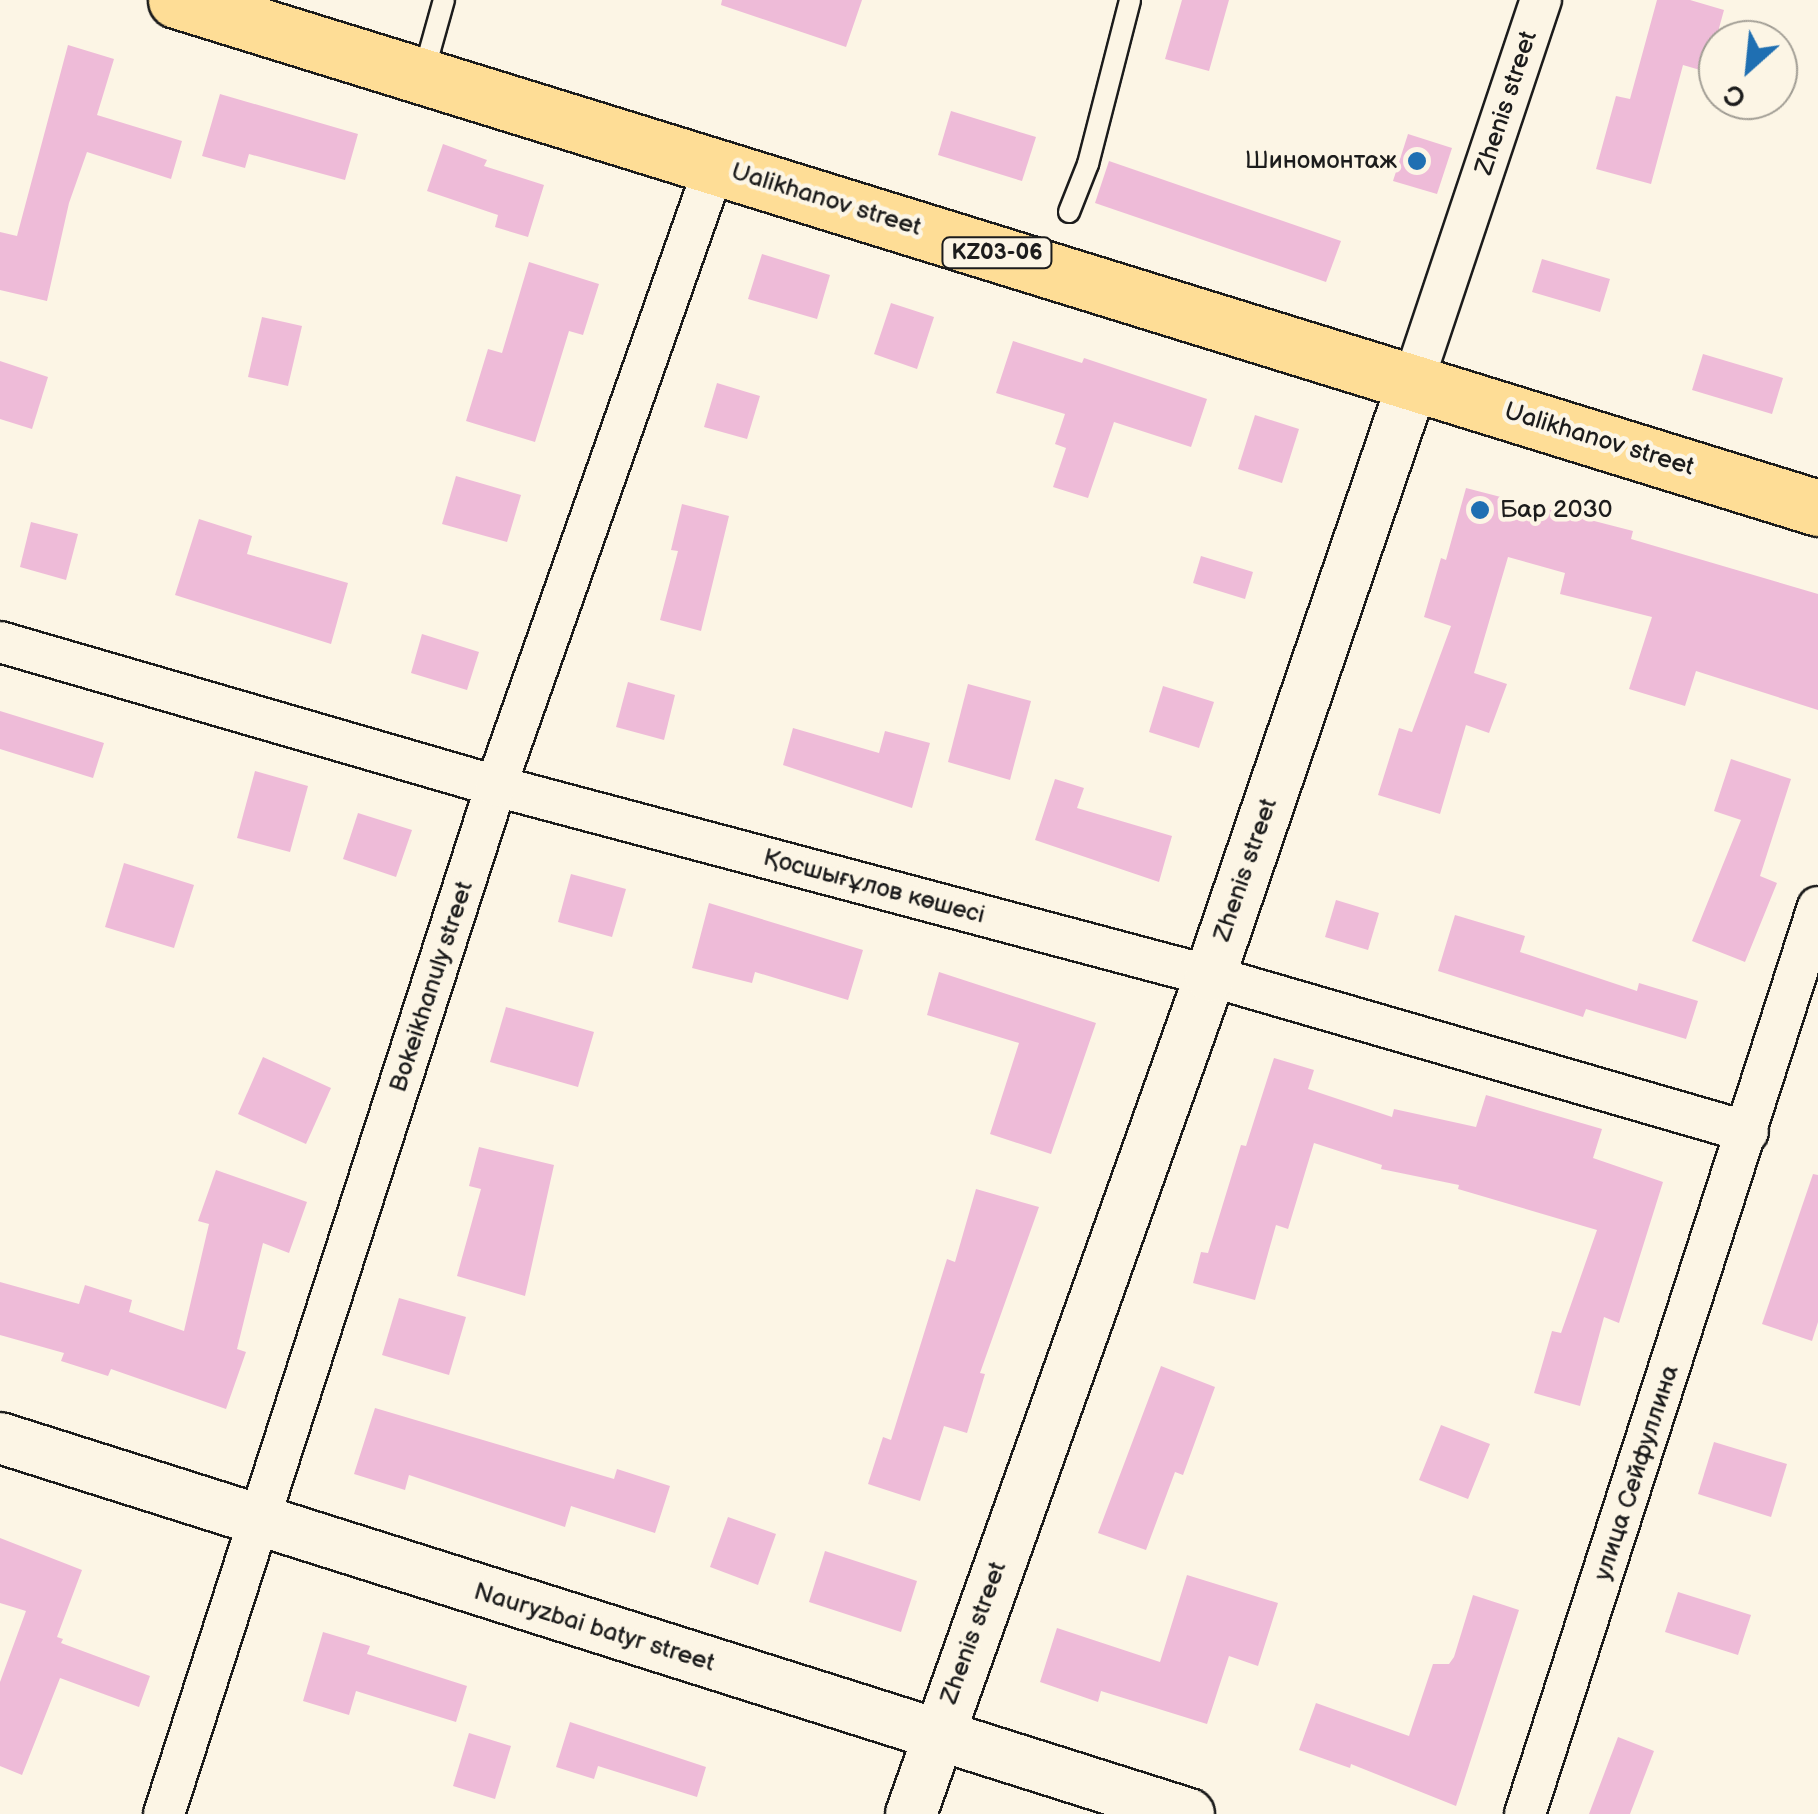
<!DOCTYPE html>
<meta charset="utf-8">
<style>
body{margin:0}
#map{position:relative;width:1818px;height:1814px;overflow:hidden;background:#fcf5e5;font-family:"Balsamiq Sans",sans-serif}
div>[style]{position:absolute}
.building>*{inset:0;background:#eebbd8}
.roads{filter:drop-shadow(2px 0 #1c1c1c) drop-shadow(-2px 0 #1c1c1c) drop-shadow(0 2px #1c1c1c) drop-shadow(0 -2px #1c1c1c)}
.service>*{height:20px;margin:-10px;padding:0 10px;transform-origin:10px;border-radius:10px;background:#fcf5e5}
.minor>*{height:40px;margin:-20px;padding:0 20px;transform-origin:20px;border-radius:20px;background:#fcf5e5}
.tertiary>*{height:50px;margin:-25px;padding:0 25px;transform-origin:25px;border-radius:25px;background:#fcf5e5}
.primary>*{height:55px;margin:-27.5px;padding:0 27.5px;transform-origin:27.5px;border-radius:27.5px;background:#fedd96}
.dots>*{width:28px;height:28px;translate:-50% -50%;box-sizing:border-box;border:5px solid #fcf5e5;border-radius:50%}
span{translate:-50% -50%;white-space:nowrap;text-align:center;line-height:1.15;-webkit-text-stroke:9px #fcf5e5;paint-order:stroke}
.shield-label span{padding:2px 8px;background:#fcf5e5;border:2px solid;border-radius:8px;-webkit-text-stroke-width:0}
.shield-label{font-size:22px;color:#1c1c1c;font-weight:700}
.street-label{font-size:25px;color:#1c1c1c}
.poi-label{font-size:25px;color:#1c1c1c}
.right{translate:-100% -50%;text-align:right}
.left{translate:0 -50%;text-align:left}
.north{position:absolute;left:1698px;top:20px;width:100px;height:100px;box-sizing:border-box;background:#fcf5e5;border:2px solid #a29e95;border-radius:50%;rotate:207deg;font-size:28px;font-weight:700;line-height:40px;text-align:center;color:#1c1c1c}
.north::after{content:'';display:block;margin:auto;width:35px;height:45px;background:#1f6fb2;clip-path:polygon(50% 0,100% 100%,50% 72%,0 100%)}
</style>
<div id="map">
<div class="building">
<i style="clip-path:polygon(722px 0,862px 0,846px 47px,721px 5px)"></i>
<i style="clip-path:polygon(1182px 0,1229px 0,1209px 71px,1165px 59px)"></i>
<i style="clip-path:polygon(1657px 0,1690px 0,1724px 10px,1707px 72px,1683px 65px,1651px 184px,1596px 169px,1616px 96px,1630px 99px)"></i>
<i style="clip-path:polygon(68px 45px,114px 59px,97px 115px,182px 141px,171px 179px,87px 152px,69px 203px,47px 301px,0 290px,0 232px,17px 236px)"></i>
<i style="clip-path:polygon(220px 94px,358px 134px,345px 180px,249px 154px,245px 168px,202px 156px)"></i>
<i style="clip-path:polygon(951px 111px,1036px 137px,1022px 181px,938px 155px)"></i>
<i style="clip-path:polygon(1408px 134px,1452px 148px,1437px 194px,1393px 181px)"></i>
<i style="clip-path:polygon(443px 144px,487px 160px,484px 166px,544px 185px,528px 237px,495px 227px,498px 215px,427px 191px)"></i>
<i style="clip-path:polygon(1109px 161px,1341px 241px,1326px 282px,1095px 203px)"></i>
<i style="clip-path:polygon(762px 254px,830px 275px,817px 319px,748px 299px)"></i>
<i style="clip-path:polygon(1542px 259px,1610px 279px,1600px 312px,1532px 292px)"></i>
<i style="clip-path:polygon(529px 262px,599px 284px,583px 335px,569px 331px,535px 442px,466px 421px,488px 349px,502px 353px)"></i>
<i style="clip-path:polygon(891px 303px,934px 317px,917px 369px,874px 354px)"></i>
<i style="clip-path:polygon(262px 317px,302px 326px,288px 386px,248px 377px)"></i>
<i style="clip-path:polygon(1013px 341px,1082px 363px,1084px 358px,1207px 399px,1191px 447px,1114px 422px,1088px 498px,1053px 487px,1066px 448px,1055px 444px,1065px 414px,996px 393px)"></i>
<i style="clip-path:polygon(1703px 354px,1783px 378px,1772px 414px,1692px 390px)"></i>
<i style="clip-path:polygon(0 361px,48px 377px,32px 429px,0 419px)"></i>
<i style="clip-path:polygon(717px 383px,760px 396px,747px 439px,704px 427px)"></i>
<i style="clip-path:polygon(1255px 415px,1299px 429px,1282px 483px,1238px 469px)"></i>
<i style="clip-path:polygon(456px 476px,521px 495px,507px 542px,442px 524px)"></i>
<i style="clip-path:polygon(1466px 488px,1633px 531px,1631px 539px,1818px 594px,1818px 710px,1696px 671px,1685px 706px,1629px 689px,1652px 617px,1560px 594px,1565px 573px,1508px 557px,1474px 673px,1507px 684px,1489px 733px,1466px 725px,1440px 814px,1378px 795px,1399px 728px,1412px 732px,1451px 626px,1424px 617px,1441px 558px,1446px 560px)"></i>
<i style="clip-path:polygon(682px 504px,729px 516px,701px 631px,660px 620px,678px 551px,671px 550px)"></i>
<i style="clip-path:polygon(199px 519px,252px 536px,247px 554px,348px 583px,331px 644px,175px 595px)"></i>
<i style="clip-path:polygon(31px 522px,78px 534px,66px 580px,20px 567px)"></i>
<i style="clip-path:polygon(1201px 556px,1253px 572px,1245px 599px,1193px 583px)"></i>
<i style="clip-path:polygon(422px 634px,479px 652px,467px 690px,411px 673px)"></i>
<i style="clip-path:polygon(628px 682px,675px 695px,664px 740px,616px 727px)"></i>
<i style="clip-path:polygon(968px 684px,1031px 701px,1010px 780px,948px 762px)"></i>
<i style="clip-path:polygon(1163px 686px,1214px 702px,1199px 748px,1149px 732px)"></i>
<i style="clip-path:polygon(0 711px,104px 743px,93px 778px,0 749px)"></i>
<i style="clip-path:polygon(793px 728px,879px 753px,885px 731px,930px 743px,912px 808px,783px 765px)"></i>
<i style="clip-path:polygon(1731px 759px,1791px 779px,1760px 876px,1777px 883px,1745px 962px,1692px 941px,1741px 820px,1714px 811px)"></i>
<i style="clip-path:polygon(255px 771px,308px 786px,290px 852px,237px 838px)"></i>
<i style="clip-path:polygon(1055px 779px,1084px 788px,1077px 808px,1172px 836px,1159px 882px,1035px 840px)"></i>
<i style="clip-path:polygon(358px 813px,412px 830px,396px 877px,343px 859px)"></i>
<i style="clip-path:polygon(124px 863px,194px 885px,174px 948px,105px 927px)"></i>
<i style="clip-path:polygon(571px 874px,626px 889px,612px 937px,558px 922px)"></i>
<i style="clip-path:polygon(1336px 900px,1379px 913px,1368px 950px,1325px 937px)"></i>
<i style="clip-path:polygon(709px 903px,863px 950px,848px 1000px,755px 972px,752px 983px,692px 968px)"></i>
<i style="clip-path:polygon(1455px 915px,1525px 936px,1520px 952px,1637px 991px,1639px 983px,1698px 1001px,1686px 1039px,1586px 1009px,1583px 1017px,1438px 971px)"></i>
<i style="clip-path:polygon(939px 972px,1096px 1023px,1051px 1154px,990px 1134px,1019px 1043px,927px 1015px)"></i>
<i style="clip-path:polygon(506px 1007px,594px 1032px,578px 1087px,490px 1062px)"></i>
<i style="clip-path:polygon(263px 1057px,331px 1088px,306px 1144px,238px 1114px)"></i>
<i style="clip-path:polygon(1274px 1058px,1314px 1070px,1308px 1089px,1392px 1117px,1394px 1109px,1476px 1127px,1486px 1095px,1602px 1129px,1593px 1158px,1663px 1182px,1619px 1323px,1604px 1317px,1580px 1406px,1534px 1393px,1552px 1331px,1561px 1333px,1597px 1230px,1458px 1189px,1459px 1185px,1381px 1169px,1382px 1165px,1314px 1143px,1288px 1229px,1276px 1225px,1255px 1300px,1193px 1283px,1201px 1252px,1208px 1253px,1241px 1145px,1246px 1146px)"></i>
<i style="clip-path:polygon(479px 1147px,554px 1165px,525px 1296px,457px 1276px,481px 1189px,469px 1186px)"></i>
<i style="clip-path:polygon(216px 1170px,307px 1202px,289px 1253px,263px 1243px,237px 1349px,246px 1352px,226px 1409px,111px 1369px,108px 1376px,61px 1361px,64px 1353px,0 1335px,0 1282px,79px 1304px,85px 1285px,132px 1300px,129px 1312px,184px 1331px,209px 1224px,198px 1221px)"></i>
<i style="clip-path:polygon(1813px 1174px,1818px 1175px,1818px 1322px,1812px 1341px,1762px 1324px)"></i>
<i style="clip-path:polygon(976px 1189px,1039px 1207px,980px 1373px,985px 1374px,967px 1433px,944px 1426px,920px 1501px,868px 1484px,883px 1437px,891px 1440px,947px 1259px,955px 1262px)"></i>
<i style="clip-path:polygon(399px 1298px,466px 1317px,449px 1375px,382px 1355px)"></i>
<i style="clip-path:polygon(1161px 1366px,1215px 1387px,1183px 1475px,1175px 1472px,1146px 1550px,1098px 1533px)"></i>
<i style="clip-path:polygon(375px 1408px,614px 1479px,617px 1469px,670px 1486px,655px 1533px,571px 1506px,565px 1527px,409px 1475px,405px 1490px,354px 1474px)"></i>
<i style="clip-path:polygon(1441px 1425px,1490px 1444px,1468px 1499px,1419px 1480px)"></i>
<i style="clip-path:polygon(1714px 1442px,1787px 1464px,1771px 1517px,1698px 1494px)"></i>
<i style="clip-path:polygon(728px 1517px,776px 1534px,758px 1585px,710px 1567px)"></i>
<i style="clip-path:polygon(0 1538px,82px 1570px,57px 1637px,63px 1639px,61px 1643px,150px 1676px,139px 1707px,60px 1678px,22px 1775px,0 1766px,0 1682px,26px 1611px,0 1603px)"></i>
<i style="clip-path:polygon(825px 1551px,917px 1581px,901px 1632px,809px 1602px)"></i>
<i style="clip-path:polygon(1187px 1575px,1278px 1603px,1258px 1666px,1229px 1656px,1207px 1724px,1101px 1691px,1098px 1702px,1040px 1682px,1057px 1628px,1160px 1662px)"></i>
<i style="clip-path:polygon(1678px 1592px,1751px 1615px,1738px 1655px,1665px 1632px)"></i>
<i style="clip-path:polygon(1473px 1595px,1519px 1610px,1456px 1806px,1351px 1764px,1350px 1768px,1299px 1750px,1316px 1703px,1409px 1736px,1433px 1664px,1449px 1664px,1454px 1657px)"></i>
<i style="clip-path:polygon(323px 1632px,370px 1646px,367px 1654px,467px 1686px,456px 1722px,356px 1691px,349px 1715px,303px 1701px)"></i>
<i style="clip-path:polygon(570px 1722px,706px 1767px,697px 1797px,598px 1766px,594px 1779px,556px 1767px)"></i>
<i style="clip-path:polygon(469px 1733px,511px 1746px,495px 1799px,453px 1786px)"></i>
<i style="clip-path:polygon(1618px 1737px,1654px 1751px,1630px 1814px,1589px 1814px)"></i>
</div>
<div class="roads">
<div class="service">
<i style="left:423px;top:75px;width:78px;rotate:-74.4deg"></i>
<i style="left:1069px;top:212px;width:52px;rotate:-68.4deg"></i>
<i style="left:1088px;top:164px;width:169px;rotate:-75.6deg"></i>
</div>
<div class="minor">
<i style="left:1413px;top:382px;width:403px;rotate:-71.5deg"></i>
<i style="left:0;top:642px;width:516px;rotate:16.19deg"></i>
<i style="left:496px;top:786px;width:739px;rotate:14.9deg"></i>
<i style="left:1210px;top:976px;width:560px;rotate:16.17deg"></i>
<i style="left:164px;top:1814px;width:1080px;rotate:-72.1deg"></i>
<i style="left:496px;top:786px;width:658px;rotate:-70.57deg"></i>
<i style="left:1525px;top:1814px;width:953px;rotate:-72.1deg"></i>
</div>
<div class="tertiary">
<i style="left:0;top:1438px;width:1247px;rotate:17.55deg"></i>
<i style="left:911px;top:1814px;width:890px;rotate:-70.36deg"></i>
<i style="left:1210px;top:976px;width:628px;rotate:-71.13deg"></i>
</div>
<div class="primary">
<i style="left:176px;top:0;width:1719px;rotate:17.19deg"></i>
</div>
</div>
<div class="dots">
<i style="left:1417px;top:161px;background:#1f6fb2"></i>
<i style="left:1480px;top:510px;background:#1f6fb2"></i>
</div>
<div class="shield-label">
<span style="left:997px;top:253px">KZ03-06</span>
</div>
<div class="street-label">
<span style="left:1507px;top:103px;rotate:-72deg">Zhenis street</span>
<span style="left:826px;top:200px;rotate:17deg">Ualikhanov street</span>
<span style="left:1599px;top:440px;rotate:17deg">Ualikhanov street</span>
<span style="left:1246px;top:870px;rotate:-71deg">Zhenis street</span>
<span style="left:874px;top:887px;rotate:15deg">Қосшығұлов көшесі</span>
<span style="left:432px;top:987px;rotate:-72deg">Bokeikhanuly street</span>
<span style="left:1637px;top:1473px;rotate:-72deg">улица Сейфуллина</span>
<span style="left:594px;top:1628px;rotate:17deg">Nauryzbai batyr street</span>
<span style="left:974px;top:1633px;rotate:-70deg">Zhenis street</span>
</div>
<div class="poi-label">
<span class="right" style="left:1397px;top:161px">Шиномонтаж</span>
<span class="left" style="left:1500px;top:510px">Бар 2030</span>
</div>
<div class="north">С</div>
</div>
